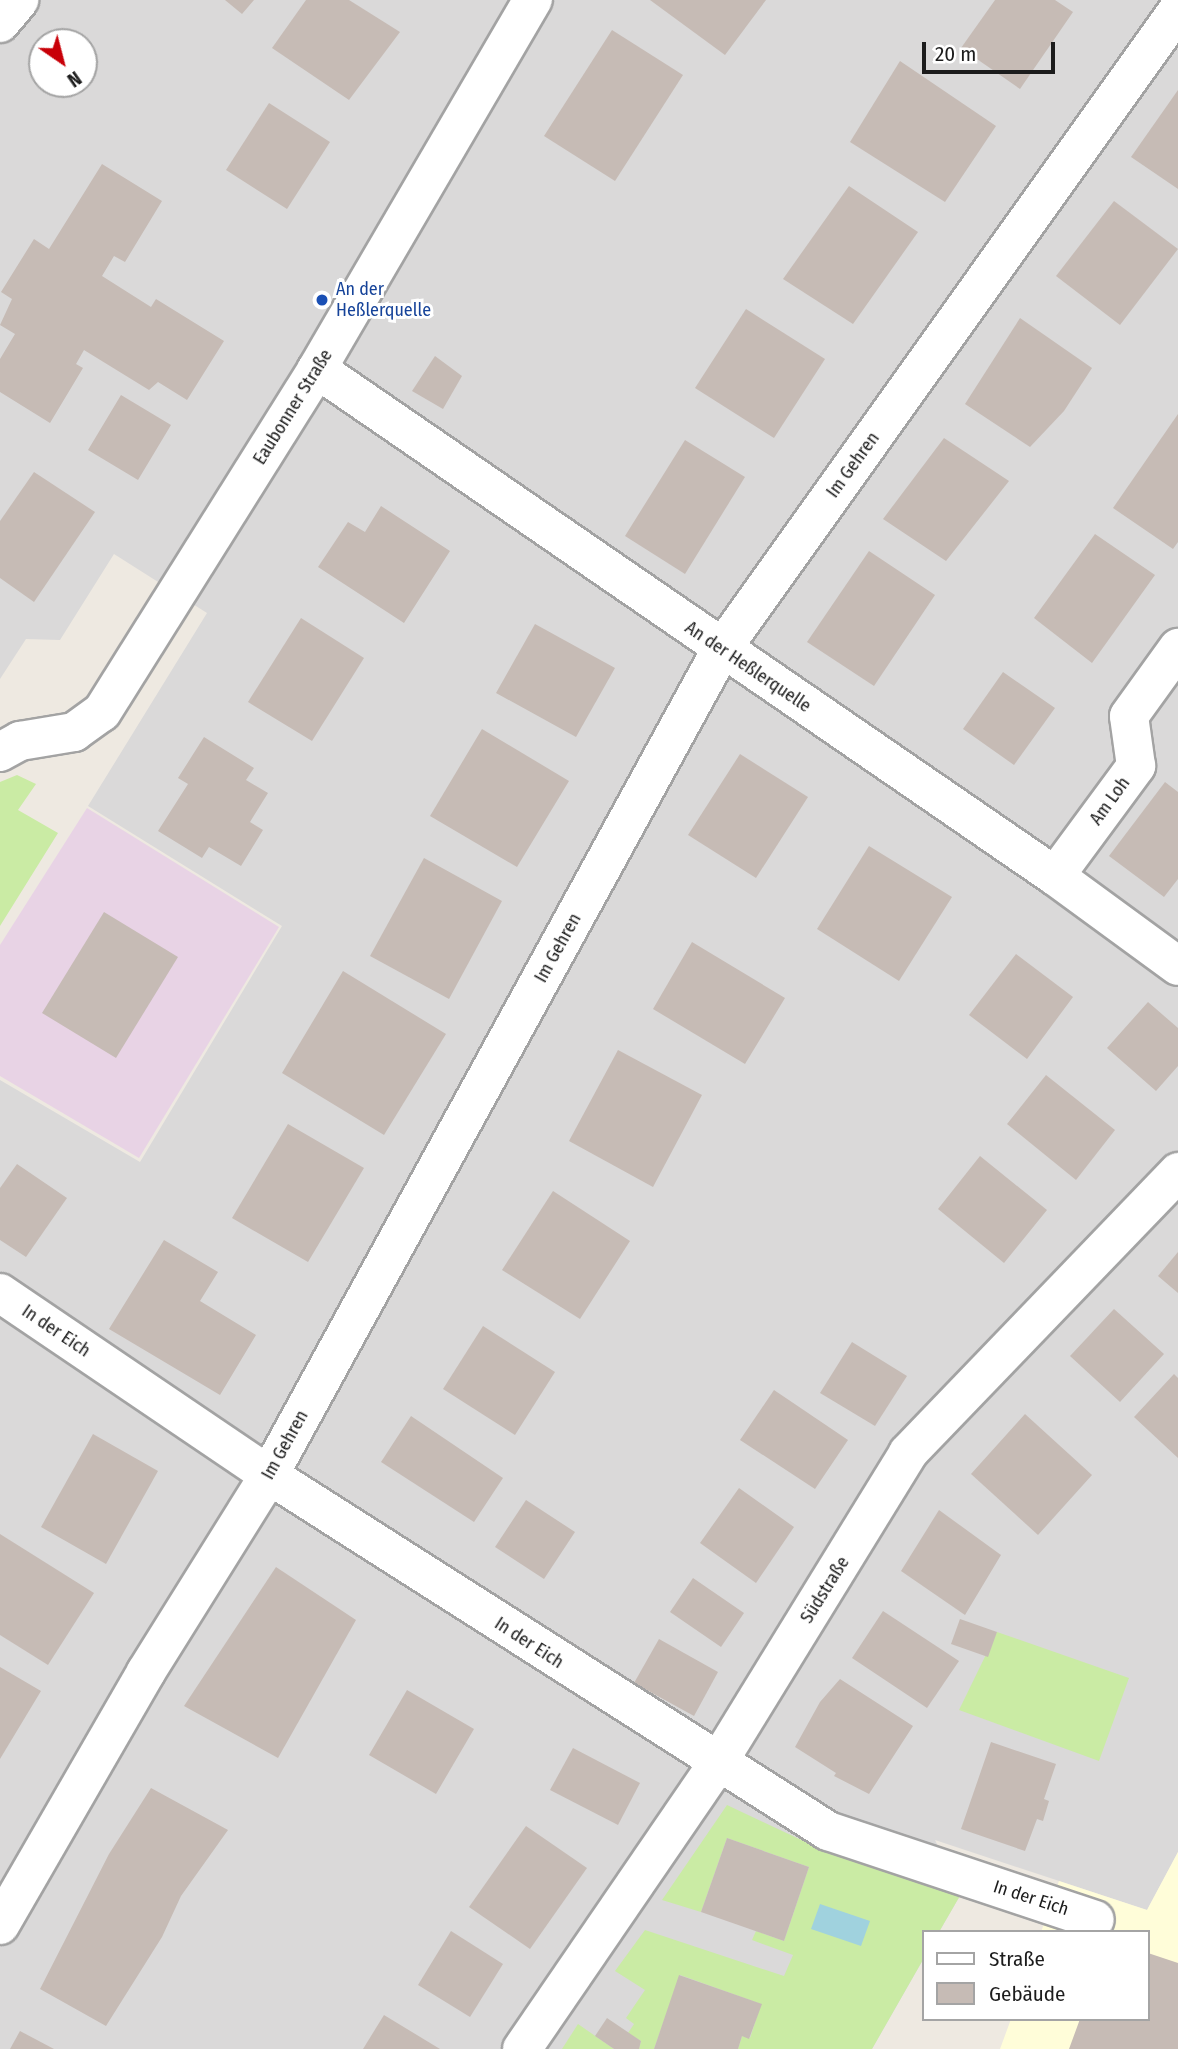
<!DOCTYPE html>
<meta charset="utf-8">
<style>
body{margin:0}
#map{position:relative;width:1178px;height:2049px;overflow:hidden;background:#eee9e1;font-family:"Fira Sans Condensed",sans-serif}
div>[style]{position:absolute}
.residential>*{inset:0;background:#dad9d9}
.industrial>*{inset:0;background:#e8d3e5}
.education>*{inset:0;background:#fffdd9}
.grass>*{inset:0;background:#caeba4}
.water>*{inset:0;background:#a0d2de}
.building>*{inset:0;background:#c6bbb5}
.roads{filter:drop-shadow(2px 0 #a3a3a3) drop-shadow(-2px 0 #a3a3a3) drop-shadow(0 2px #a3a3a3) drop-shadow(0 -2px #a3a3a3)}
.minor>*{height:38px;margin:-19px;padding:0 19px;transform-origin:19px;border-radius:19px;background:#fff}
.dots>*{width:19px;height:19px;translate:-50% -50%;box-sizing:border-box;border:4px solid #fff;border-radius:50%}
span{translate:-50% -50%;white-space:nowrap;text-align:center;line-height:1.15;-webkit-text-stroke:6px #fff;paint-order:stroke}
.transit-label{font-size:18px;color:#164399}
.left{translate:0 -50%;text-align:left}
.street-label{font-size:18px;color:#1c1c1c}
.legend{position:absolute;left:922px;top:1930px;width:228px;height:91px;box-sizing:border-box;background:#fff;border:2px solid #a4a4a4;margin:0;padding:9px 12px;list-style:none;font-size:21px;color:#1c1c1c}
.legend li{display:flex;align-items:center;gap:14px;height:35px}
.legend b{width:35px;border:2px solid #a4a4a4}
.north{position:absolute;left:28px;top:28px;width:70px;height:70px;box-sizing:border-box;background:#fff;border:2px solid #a4a4a4;border-radius:50%;rotate:145deg;font-size:19px;font-weight:700;line-height:28px;text-align:center;color:#1c1c1c}
.north::after{content:'';display:block;margin:auto;width:24px;height:32px;background:#c80008;clip-path:polygon(50% 0,100% 100%,50% 72%,0 100%)}
.scale{position:absolute;left:922px;top:42px;width:133px;height:32px;box-sizing:border-box;border:4px solid #1c1c1c;border-top:0;padding-left:9px;font-size:21px;line-height:24px;white-space:nowrap;color:#1c1c1c;-webkit-text-stroke:5px #fff;paint-order:stroke}
</style>
<div id="map">
<div class="residential">
<i style="clip-path:polygon(evenodd,0 0,1178px 0,1178px 1852px,1147px 1910px,935px 1840px,961px 1894px,939px 1932px,924px 1932px,924px 1958px,872px 2049px,0 2049px,0 1080px,140px 1162px,282px 926px,88px 806px,207px 613px,114px 554px,60px 640px,26px 639px,0 679px,0 0,42px 42px,84px 42px,84px 84px,42px 84px,42px 42px)"></i>
</div>
<div class="industrial">
<i style="clip-path:polygon(87px 808px,279px 927px,139px 1158px,0 1076px,0 945px)"></i>
</div>
<div class="education">
<i style="clip-path:polygon(1178px 1852px,1178px 2049px,1000px 2049px,1011px 2019px,1148px 2019px,1148px 1932px,1041px 1932px,1059px 1881px,1147px 1910px)"></i>
</div>
<div class="grass">
<i style="clip-path:polygon(17px 775px,36px 784px,18px 810px,58px 833px,0 926px,0 782px)"></i>
<i style="clip-path:polygon(997px 1632px,1129px 1678px,1099px 1761px,959px 1710px)"></i>
<i style="clip-path:polygon(727px 1805px,812px 1845px,961px 1894px,939px 1932px,924px 1932px,924px 1958px,872px 2049px,738px 2049px,742px 2036px,750px 2038px,761px 2004px,680px 1975px,654px 2049px,639px 2049px,641px 2041px,628px 2033px,634px 2024px,626px 2018px,645px 1990px,615px 1971px,645px 1930px,784px 1976px,793px 1955px,752px 1940px,756px 1931px,784px 1941px,809px 1867px,727px 1838px,701px 1912px,662px 1900px)"></i>
<i style="clip-path:polygon(578px 2024px,614px 2049px,562px 2049px)"></i>
</div>
<div class="water">
<i style="clip-path:polygon(820px 1904px,870px 1921px,861px 1946px,811px 1929px)"></i>
</div>
<div class="building">
<i style="clip-path:polygon(225px 0,254px 0,242px 14px)"></i>
<i style="clip-path:polygon(306px 0,349px 0,400px 32px,349px 100px,272px 48px)"></i>
<i style="clip-path:polygon(650px 0,766px 0,725px 55px)"></i>
<i style="clip-path:polygon(995px 0,1055px 0,1073px 12px,1020px 89px,961px 48px)"></i>
<i style="clip-path:polygon(612px 30px,683px 75px,615px 181px,544px 136px)"></i>
<i style="clip-path:polygon(900px 61px,996px 126px,945px 202px,850px 142px)"></i>
<i style="clip-path:polygon(1178px 90px,1178px 189px,1131px 157px)"></i>
<i style="clip-path:polygon(269px 103px,330px 142px,287px 209px,226px 170px)"></i>
<i style="clip-path:polygon(102px 164px,162px 201px,125px 262px,114px 256px,102px 276px,151px 307px,156px 299px,224px 341px,187px 400px,158px 382px,149px 390px,84px 350px,76px 364px,83px 368px,50px 423px,0 392px,0 359px,15px 334px,0 325px,12px 299px,1px 292px,34px 239px,49px 249px)"></i>
<i style="clip-path:polygon(849px 186px,918px 232px,853px 324px,783px 279px)"></i>
<i style="clip-path:polygon(1114px 201px,1178px 249px,1120px 325px,1056px 276px)"></i>
<i style="clip-path:polygon(746px 309px,825px 359px,774px 438px,695px 388px)"></i>
<i style="clip-path:polygon(1020px 318px,1092px 368px,1064px 411px,1030px 447px,965px 404px)"></i>
<i style="clip-path:polygon(435px 356px,462px 376px,443px 409px,412px 391px)"></i>
<i style="clip-path:polygon(121px 395px,171px 425px,138px 480px,88px 450px)"></i>
<i style="clip-path:polygon(1178px 414px,1178px 542px,1173px 549px,1113px 508px)"></i>
<i style="clip-path:polygon(944px 438px,1009px 481px,946px 561px,883px 519px)"></i>
<i style="clip-path:polygon(685px 440px,745px 477px,685px 574px,625px 536px)"></i>
<i style="clip-path:polygon(34px 472px,95px 512px,34px 602px,0 578px,0 521px)"></i>
<i style="clip-path:polygon(381px 506px,450px 551px,404px 623px,318px 567px,348px 522px,365px 532px)"></i>
<i style="clip-path:polygon(1095px 534px,1155px 575px,1092px 663px,1034px 618px)"></i>
<i style="clip-path:polygon(869px 551px,935px 595px,874px 686px,807px 642px)"></i>
<i style="clip-path:polygon(301px 618px,364px 658px,312px 741px,248px 702px)"></i>
<i style="clip-path:polygon(535px 624px,615px 668px,576px 737px,496px 693px)"></i>
<i style="clip-path:polygon(1003px 672px,1055px 708px,1014px 765px,963px 729px)"></i>
<i style="clip-path:polygon(482px 729px,569px 781px,517px 867px,430px 816px)"></i>
<i style="clip-path:polygon(204px 737px,254px 768px,246px 780px,268px 793px,250px 822px,263px 830px,241px 866px,209px 847px,202px 858px,158px 831px,188px 784px,178px 778px)"></i>
<i style="clip-path:polygon(740px 754px,808px 797px,756px 878px,688px 835px)"></i>
<i style="clip-path:polygon(1165px 782px,1178px 792px,1178px 879px,1164px 897px,1109px 856px)"></i>
<i style="clip-path:polygon(869px 846px,952px 897px,899px 981px,817px 929px)"></i>
<i style="clip-path:polygon(424px 858px,502px 901px,449px 999px,370px 956px)"></i>
<i style="clip-path:polygon(104px 912px,178px 957px,116px 1058px,42px 1013px)"></i>
<i style="clip-path:polygon(692px 942px,785px 998px,745px 1064px,653px 1009px)"></i>
<i style="clip-path:polygon(1016px 954px,1073px 997px,1027px 1059px,969px 1015px)"></i>
<i style="clip-path:polygon(343px 971px,446px 1034px,384px 1135px,282px 1073px)"></i>
<i style="clip-path:polygon(1148px 1002px,1178px 1028px,1178px 1066px,1156px 1091px,1107px 1048px)"></i>
<i style="clip-path:polygon(618px 1050px,702px 1095px,653px 1187px,569px 1141px)"></i>
<i style="clip-path:polygon(1046px 1075px,1115px 1130px,1076px 1180px,1007px 1124px)"></i>
<i style="clip-path:polygon(288px 1124px,364px 1168px,308px 1262px,232px 1218px)"></i>
<i style="clip-path:polygon(980px 1156px,1047px 1210px,1004px 1263px,938px 1209px)"></i>
<i style="clip-path:polygon(17px 1164px,67px 1198px,26px 1257px,0 1240px,0 1188px)"></i>
<i style="clip-path:polygon(553px 1191px,630px 1241px,580px 1319px,502px 1270px)"></i>
<i style="clip-path:polygon(164px 1240px,218px 1272px,200px 1301px,256px 1335px,220px 1395px,109px 1329px)"></i>
<i style="clip-path:polygon(1178px 1252px,1178px 1293px,1158px 1276px)"></i>
<i style="clip-path:polygon(1114px 1309px,1164px 1354px,1120px 1402px,1070px 1356px)"></i>
<i style="clip-path:polygon(483px 1326px,555px 1372px,515px 1435px,443px 1389px)"></i>
<i style="clip-path:polygon(852px 1342px,907px 1376px,875px 1426px,820px 1393px)"></i>
<i style="clip-path:polygon(1174px 1374px,1178px 1378px,1178px 1458px,1134px 1417px)"></i>
<i style="clip-path:polygon(774px 1390px,848px 1440px,815px 1489px,740px 1440px)"></i>
<i style="clip-path:polygon(1025px 1414px,1092px 1475px,1038px 1535px,971px 1474px)"></i>
<i style="clip-path:polygon(411px 1416px,503px 1478px,474px 1522px,381px 1462px)"></i>
<i style="clip-path:polygon(93px 1434px,158px 1471px,106px 1564px,41px 1527px)"></i>
<i style="clip-path:polygon(739px 1488px,794px 1527px,756px 1583px,700px 1543px)"></i>
<i style="clip-path:polygon(526px 1500px,575px 1532px,544px 1579px,495px 1547px)"></i>
<i style="clip-path:polygon(939px 1510px,1001px 1555px,965px 1615px,901px 1571px)"></i>
<i style="clip-path:polygon(0 1534px,94px 1593px,48px 1665px,0 1635px)"></i>
<i style="clip-path:polygon(276px 1567px,356px 1620px,278px 1758px,184px 1706px)"></i>
<i style="clip-path:polygon(693px 1578px,744px 1613px,721px 1647px,670px 1612px)"></i>
<i style="clip-path:polygon(883px 1611px,959px 1661px,927px 1708px,852px 1658px)"></i>
<i style="clip-path:polygon(960px 1619px,997px 1632px,988px 1657px,951px 1644px)"></i>
<i style="clip-path:polygon(659px 1639px,718px 1672px,694px 1716px,634px 1683px)"></i>
<i style="clip-path:polygon(0 1667px,41px 1691px,0 1759px)"></i>
<i style="clip-path:polygon(840px 1679px,913px 1726px,869px 1794px,834px 1776px,836px 1773px,795px 1747px,820px 1702px)"></i>
<i style="clip-path:polygon(407px 1690px,474px 1729px,436px 1794px,369px 1755px)"></i>
<i style="clip-path:polygon(991px 1742px,1056px 1764px,1044px 1799px,1049px 1801px,1043px 1821px,1037px 1819px,1025px 1851px,961px 1829px)"></i>
<i style="clip-path:polygon(573px 1748px,640px 1783px,618px 1825px,550px 1790px)"></i>
<i style="clip-path:polygon(151px 1788px,228px 1830px,181px 1896px,162px 1937px,106px 2026px,40px 1989px,109px 1854px)"></i>
<i style="clip-path:polygon(526px 1826px,587px 1868px,530px 1949px,469px 1907px)"></i>
<i style="clip-path:polygon(727px 1838px,809px 1867px,784px 1941px,701px 1912px)"></i>
<i style="clip-path:polygon(451px 1931px,503px 1964px,470px 2017px,418px 1985px)"></i>
<i style="clip-path:polygon(1148px 1953px,1178px 1963px,1178px 2049px,1069px 2049px,1080px 2019px,1148px 2019px)"></i>
<i style="clip-path:polygon(679px 1975px,762px 2004px,749px 2039px,742px 2036px,738px 2049px,654px 2049px)"></i>
<i style="clip-path:polygon(384px 2015px,440px 2049px,363px 2049px)"></i>
<i style="clip-path:polygon(607px 2018px,641px 2041px,639px 2049px,614px 2049px,595px 2036px)"></i>
<i style="clip-path:polygon(20px 2031px,54px 2049px,10px 2049px)"></i>
</div>
<div class="roads">
<div class="minor">
<i style="left:0;top:23px;width:30px;rotate:-50deg"></i>
<i style="left:317px;top:369px;width:895px;rotate:34.49deg"></i>
<i style="left:1055px;top:876px;width:152px;rotate:36.2deg"></i>
<i style="left:0;top:752px;width:23px;rotate:-29deg"></i>
<i style="left:20px;top:741px;width:55px;rotate:-9.5deg"></i>
<i style="left:74px;top:732px;width:34px;rotate:-36deg"></i>
<i style="left:102px;top:712px;width:405px;rotate:-57.9deg"></i>
<i style="left:317px;top:369px;width:428px;rotate:-59.7deg"></i>
<i style="left:1055px;top:876px;width:137px;rotate:-53.6deg"></i>
<i style="left:1136px;top:766px;width:50px;rotate:-98deg"></i>
<i style="left:1129px;top:716px;width:84px;rotate:-54.2deg"></i>
<i style="left:0;top:1293px;width:325px;rotate:34.1deg"></i>
<i style="left:269px;top:1475px;width:663px;rotate:32.49deg"></i>
<i style="left:828px;top:1831px;width:281px;rotate:18.4deg"></i>
<i style="left:0;top:1925px;width:292px;rotate:-60deg"></i>
<i style="left:146px;top:1672px;width:232px;rotate:-58deg"></i>
<i style="left:269px;top:1475px;width:941px;rotate:-61.28deg"></i>
<i style="left:721px;top:650px;width:786px;rotate:-54.47deg"></i>
<i style="left:522px;top:2049px;width:345px;rotate:-55.6deg"></i>
<i style="left:717px;top:1764px;width:365px;rotate:-58.4deg"></i>
<i style="left:908px;top:1453px;width:390px;rotate:-46.1deg"></i>
</div>
</div>
<div class="dots">
<i style="left:322px;top:300px;background:#1a4fb4"></i>
</div>
<div class="transit-label">
<span class="left" style="left:336px;top:300px">An der<br>Heßlerquelle</span>
</div>
<div class="street-label">
<span style="left:293px;top:407px;rotate:-58deg">Eaubonner Straße</span>
<span style="left:853px;top:465px;rotate:-54deg">Im Gehren</span>
<span style="left:748px;top:667px;rotate:34deg">An der Heßlerquelle</span>
<span style="left:1110px;top:801px;rotate:-54deg">Am Loh</span>
<span style="left:558px;top:948px;rotate:-61deg">Im Gehren</span>
<span style="left:56px;top:1331px;rotate:34deg">In der Eich</span>
<span style="left:285px;top:1445px;rotate:-61deg">Im Gehren</span>
<span style="left:825px;top:1590px;rotate:-58deg">Südstraße</span>
<span style="left:529px;top:1643px;rotate:33deg">In der Eich</span>
<span style="left:1031px;top:1898px;rotate:18deg">In der Eich</span>
</div>
<ul class="legend">
<li><b style="height:9px;background:#fff"></b>Straße</li>
<li><b style="height:19px;background:#c6bbb5"></b>Gebäude</li>
</ul>
<div class="north">N</div>
<div class="scale">20 m</div>
</div>
